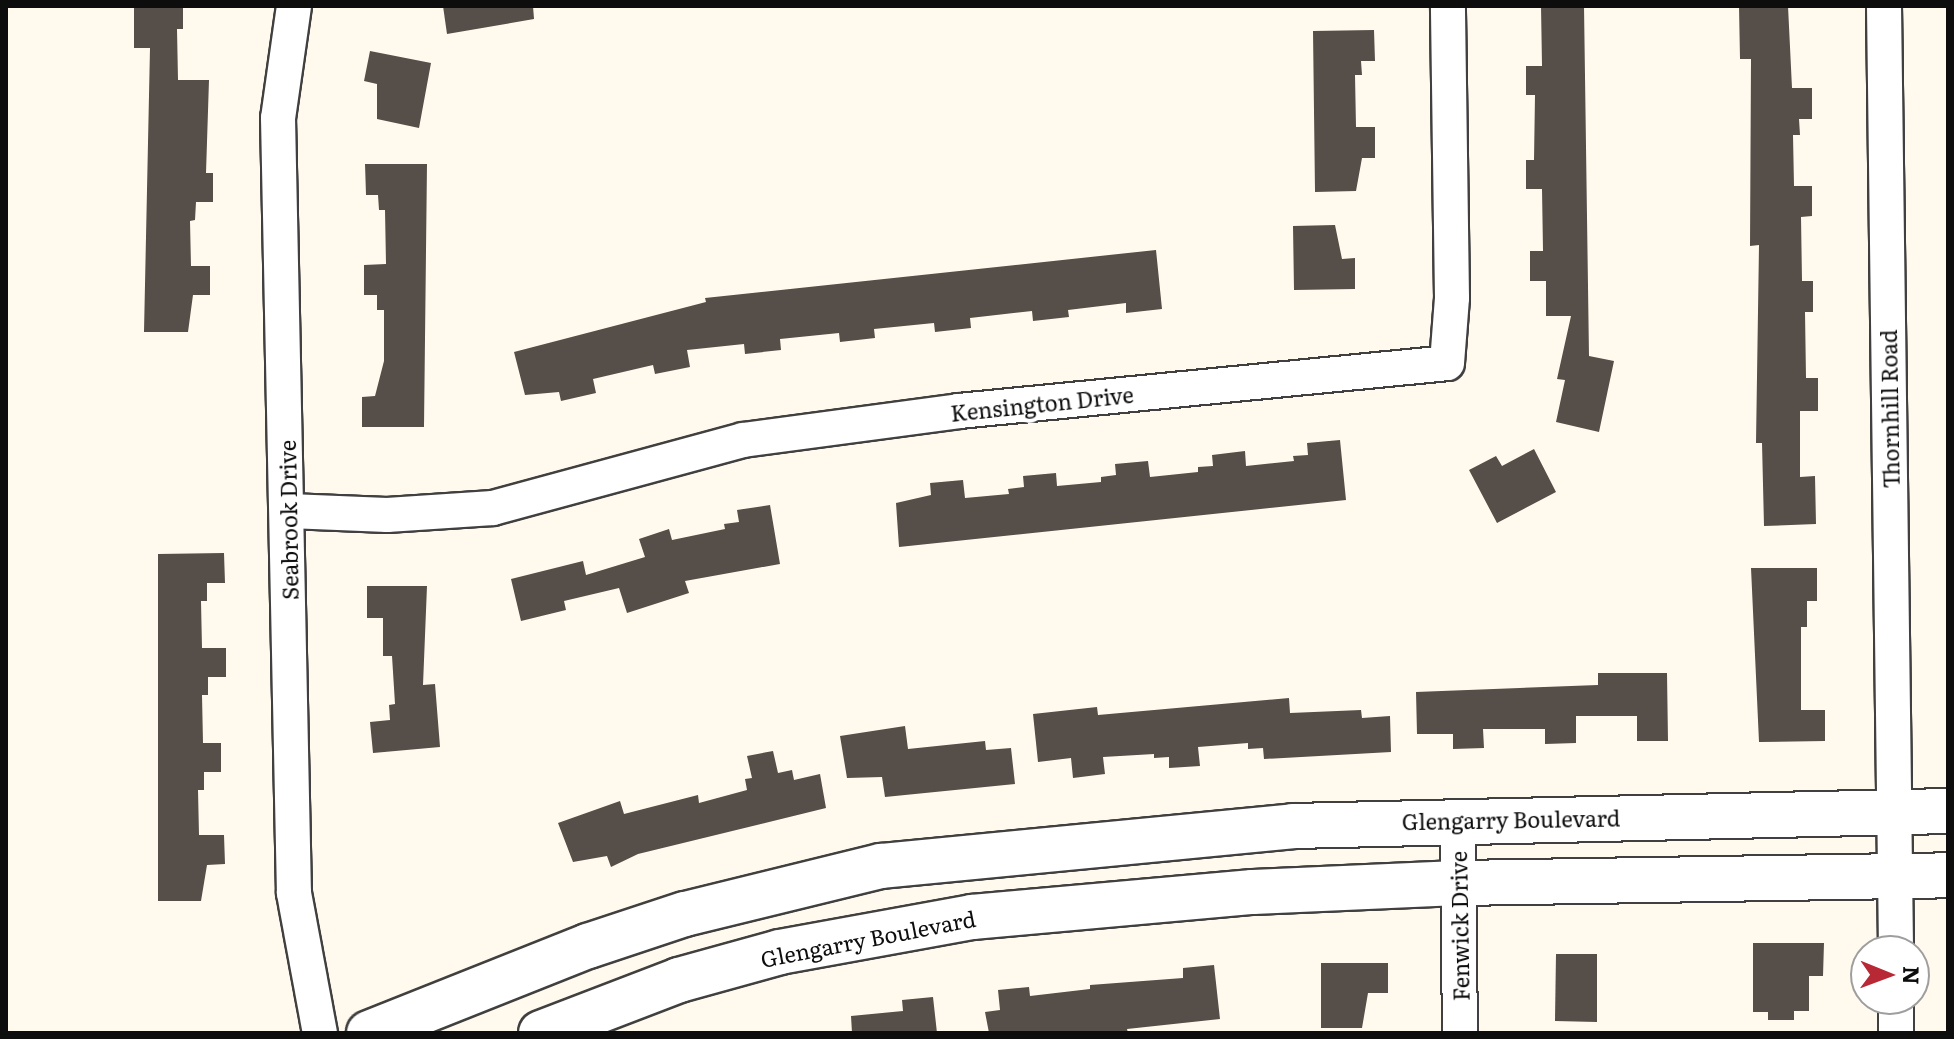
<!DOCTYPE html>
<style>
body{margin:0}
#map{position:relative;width:1954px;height:1039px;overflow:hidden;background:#fffaed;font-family:Literata,serif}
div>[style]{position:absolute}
.building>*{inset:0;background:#554e49}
.roads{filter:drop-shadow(2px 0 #404040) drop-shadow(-2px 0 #404040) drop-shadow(0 2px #404040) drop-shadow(0 -2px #404040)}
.minor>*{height:34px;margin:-17px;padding:0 17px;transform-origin:17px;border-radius:17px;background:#fff}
.tertiary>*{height:44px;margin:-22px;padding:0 22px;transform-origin:22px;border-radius:22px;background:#fff}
span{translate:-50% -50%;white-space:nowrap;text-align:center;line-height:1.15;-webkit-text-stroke:8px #fff;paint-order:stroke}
.street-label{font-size:22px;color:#0d0d0d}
.frame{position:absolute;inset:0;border:8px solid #0d0d0d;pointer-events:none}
.north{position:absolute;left:1850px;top:935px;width:80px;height:80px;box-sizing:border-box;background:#fff;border:2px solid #9e9e9e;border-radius:50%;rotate:91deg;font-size:22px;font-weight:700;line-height:32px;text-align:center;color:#0d0d0d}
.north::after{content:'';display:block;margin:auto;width:28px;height:36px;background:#b92835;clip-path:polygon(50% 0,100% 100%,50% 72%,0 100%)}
</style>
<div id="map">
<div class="building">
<i style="clip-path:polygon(134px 6px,183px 6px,183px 29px,177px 29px,178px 80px,209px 80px,206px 173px,213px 173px,213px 202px,196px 202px,195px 220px,190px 221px,191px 266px,210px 266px,210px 295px,193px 295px,188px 332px,144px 332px,150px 48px,134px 48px)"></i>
<i style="clip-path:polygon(443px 6px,533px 6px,534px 19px,447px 34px)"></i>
<i style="clip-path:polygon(1541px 6px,1584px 6px,1589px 356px,1614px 361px,1599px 432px,1556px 422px,1565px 380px,1557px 379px,1571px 316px,1546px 316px,1546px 281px,1530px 281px,1530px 251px,1543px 251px,1542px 189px,1526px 189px,1526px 160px,1534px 160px,1535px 95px,1526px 95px,1526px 66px,1542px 66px)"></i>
<i style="clip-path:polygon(1739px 6px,1788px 6px,1792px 88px,1812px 88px,1812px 119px,1799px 119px,1800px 135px,1793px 135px,1794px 186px,1812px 186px,1812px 216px,1801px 217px,1802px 281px,1813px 281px,1813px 312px,1805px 312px,1806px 378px,1818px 378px,1818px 411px,1800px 411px,1800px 477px,1815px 476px,1816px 524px,1764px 526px,1762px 443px,1756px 443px,1759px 245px,1750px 246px,1751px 59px,1740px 59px)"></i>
<i style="clip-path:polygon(1374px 30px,1375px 61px,1361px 61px,1362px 75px,1355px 75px,1356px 127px,1375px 127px,1375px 158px,1362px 158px,1356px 191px,1315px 192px,1313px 31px)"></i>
<i style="clip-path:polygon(370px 51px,431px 63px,419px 128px,377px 119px,377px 84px,364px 81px)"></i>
<i style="clip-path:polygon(365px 164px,427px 164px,424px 427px,362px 427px,362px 397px,375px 396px,384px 361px,384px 310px,377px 310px,377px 295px,364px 295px,364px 265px,386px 264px,385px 210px,379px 210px,378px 195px,366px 195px)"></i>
<i style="clip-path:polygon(1335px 225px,1342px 259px,1355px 258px,1355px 289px,1294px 290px,1293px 226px)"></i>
<i style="clip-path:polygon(1156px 250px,1162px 309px,1126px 313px,1126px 303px,1068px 310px,1069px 317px,1033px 321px,1032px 311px,970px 318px,971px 328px,935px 332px,934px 323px,874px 329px,875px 338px,840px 342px,839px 333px,780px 339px,781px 350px,745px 354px,744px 344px,687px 350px,690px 367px,655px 374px,653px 365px,593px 379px,596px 393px,561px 401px,559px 392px,525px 395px,514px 352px,706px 302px,705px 298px)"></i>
<i style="clip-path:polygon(1340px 440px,1346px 500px,899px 547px,896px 503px,931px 495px,930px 483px,963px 480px,965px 498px,1009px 494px,1008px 489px,1024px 487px,1023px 476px,1056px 473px,1057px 486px,1101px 482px,1101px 477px,1116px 475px,1115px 464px,1148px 461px,1150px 477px,1198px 472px,1198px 467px,1213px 466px,1212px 455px,1245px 451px,1246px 466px,1294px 461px,1293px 456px,1308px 455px,1307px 443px)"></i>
<i style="clip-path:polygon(1534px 449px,1556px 492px,1497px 523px,1469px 470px,1496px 456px,1502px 466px)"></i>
<i style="clip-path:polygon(770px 505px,780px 564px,685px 581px,689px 593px,627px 613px,619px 588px,564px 601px,566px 610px,521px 621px,511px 579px,583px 561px,586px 575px,645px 557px,639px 539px,669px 529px,672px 540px,725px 529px,724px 524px,739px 522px,737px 510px)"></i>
<i style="clip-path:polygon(224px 553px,225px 583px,207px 583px,207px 601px,201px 601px,202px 648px,226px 648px,226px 677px,208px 677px,208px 695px,202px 695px,203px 743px,221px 743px,221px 772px,204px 772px,204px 790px,198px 790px,199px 835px,224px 835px,225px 864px,207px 865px,201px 901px,158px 901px,158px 554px)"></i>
<i style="clip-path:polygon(1751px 568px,1817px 568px,1817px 601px,1807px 601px,1807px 627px,1801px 627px,1801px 710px,1825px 710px,1825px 741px,1759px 742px)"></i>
<i style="clip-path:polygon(367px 586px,427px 586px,423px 685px,435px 684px,440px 747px,373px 753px,370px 722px,390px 720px,389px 705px,395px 704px,392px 656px,383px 656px,383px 618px,367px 618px)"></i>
<i style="clip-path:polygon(1598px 673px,1667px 673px,1668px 741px,1637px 741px,1637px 716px,1576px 716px,1576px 743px,1545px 744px,1545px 729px,1483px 729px,1484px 748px,1453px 749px,1453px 734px,1417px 734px,1416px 692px,1598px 685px)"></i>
<i style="clip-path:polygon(1289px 698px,1290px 713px,1361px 710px,1362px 718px,1390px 716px,1391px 752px,1264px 759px,1263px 748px,1248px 749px,1248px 743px,1198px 747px,1200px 766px,1169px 768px,1169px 757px,1154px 758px,1154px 754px,1103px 757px,1105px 774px,1073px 778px,1071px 758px,1038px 762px,1033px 714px,1097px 707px,1098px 715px)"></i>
<i style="clip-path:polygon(905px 726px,908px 749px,985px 741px,986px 750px,1011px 748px,1015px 784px,885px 797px,882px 777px,847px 778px,840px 736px)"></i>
<i style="clip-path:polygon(773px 751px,778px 773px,792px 770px,794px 780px,820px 774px,826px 808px,638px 854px,611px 867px,607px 856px,573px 862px,558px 823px,620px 801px,624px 814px,698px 795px,699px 803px,747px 790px,745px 779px,752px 778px,747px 756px)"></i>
<i style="clip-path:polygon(1753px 943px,1824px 943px,1823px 976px,1809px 976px,1809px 1011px,1794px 1011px,1794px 1020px,1768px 1020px,1768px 1012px,1753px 1012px)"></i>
<i style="clip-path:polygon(1556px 954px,1597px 954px,1597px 1022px,1555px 1021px)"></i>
<i style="clip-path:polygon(1321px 963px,1388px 963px,1388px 993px,1368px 993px,1362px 1028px,1321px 1028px)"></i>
<i style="clip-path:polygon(1214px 965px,1220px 1019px,1127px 1029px,1128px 1033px,989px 1033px,985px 1012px,1000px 1010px,998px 990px,1029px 987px,1030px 996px,1090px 989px,1090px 985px,1183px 978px,1183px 968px)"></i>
<i style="clip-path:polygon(933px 997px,937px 1033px,852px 1033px,851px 1016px,903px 1011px,902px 1000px)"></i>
</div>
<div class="roads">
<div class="minor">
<i style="left:294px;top:6px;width:113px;rotate:98.1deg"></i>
<i style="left:278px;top:118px;width:775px;rotate:88.82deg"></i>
<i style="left:294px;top:893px;width:142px;rotate:79.5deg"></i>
<i style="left:1884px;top:6px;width:945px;rotate:89.27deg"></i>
<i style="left:289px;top:511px;width:98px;rotate:2.3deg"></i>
<i style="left:387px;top:515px;width:106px;rotate:-3.8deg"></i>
<i style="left:493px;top:508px;width:259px;rotate:-15.2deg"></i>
<i style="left:743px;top:440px;width:218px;rotate:-7.6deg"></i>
<i style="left:959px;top:411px;width:490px;rotate:-5.6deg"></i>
<i style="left:1447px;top:363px;width:65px;rotate:-85.6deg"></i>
<i style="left:1452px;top:298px;width:292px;rotate:-90.8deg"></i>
<i style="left:1458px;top:819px;width:214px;rotate:89.5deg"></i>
<i style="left:1896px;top:999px;width:34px;rotate:90deg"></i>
</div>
<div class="tertiary">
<i style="left:369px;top:1033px;width:236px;rotate:-21.7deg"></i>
<i style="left:588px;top:946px;width:102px;rotate:-18.3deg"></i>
<i style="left:685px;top:914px;width:202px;rotate:-13.8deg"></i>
<i style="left:881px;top:866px;width:414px;rotate:-5.5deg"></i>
<i style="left:1293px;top:826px;width:655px;rotate:-1.31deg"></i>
<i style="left:541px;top:1033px;width:148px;rotate:-21deg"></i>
<i style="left:679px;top:980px;width:105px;rotate:-15.5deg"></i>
<i style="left:780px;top:952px;width:195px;rotate:-10.3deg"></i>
<i style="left:972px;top:917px;width:282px;rotate:-5.1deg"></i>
<i style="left:1253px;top:892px;width:205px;rotate:-2.5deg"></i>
<i style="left:1458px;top:883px;width:490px;rotate:-0.9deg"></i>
</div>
</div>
<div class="street-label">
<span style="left:1042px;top:403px;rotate:-6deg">Kensington Drive</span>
<span style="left:1889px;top:409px;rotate:-91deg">Thornhill Road</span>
<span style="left:288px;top:520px;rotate:-91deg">Seabrook Drive</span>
<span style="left:1511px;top:819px;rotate:-1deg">Glengarry Boulevard</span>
<span style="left:1459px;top:926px;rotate:-91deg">Fenwick Drive</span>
<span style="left:868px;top:938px;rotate:-11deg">Glengarry Boulevard</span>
</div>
<div class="frame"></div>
<div class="north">N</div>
</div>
